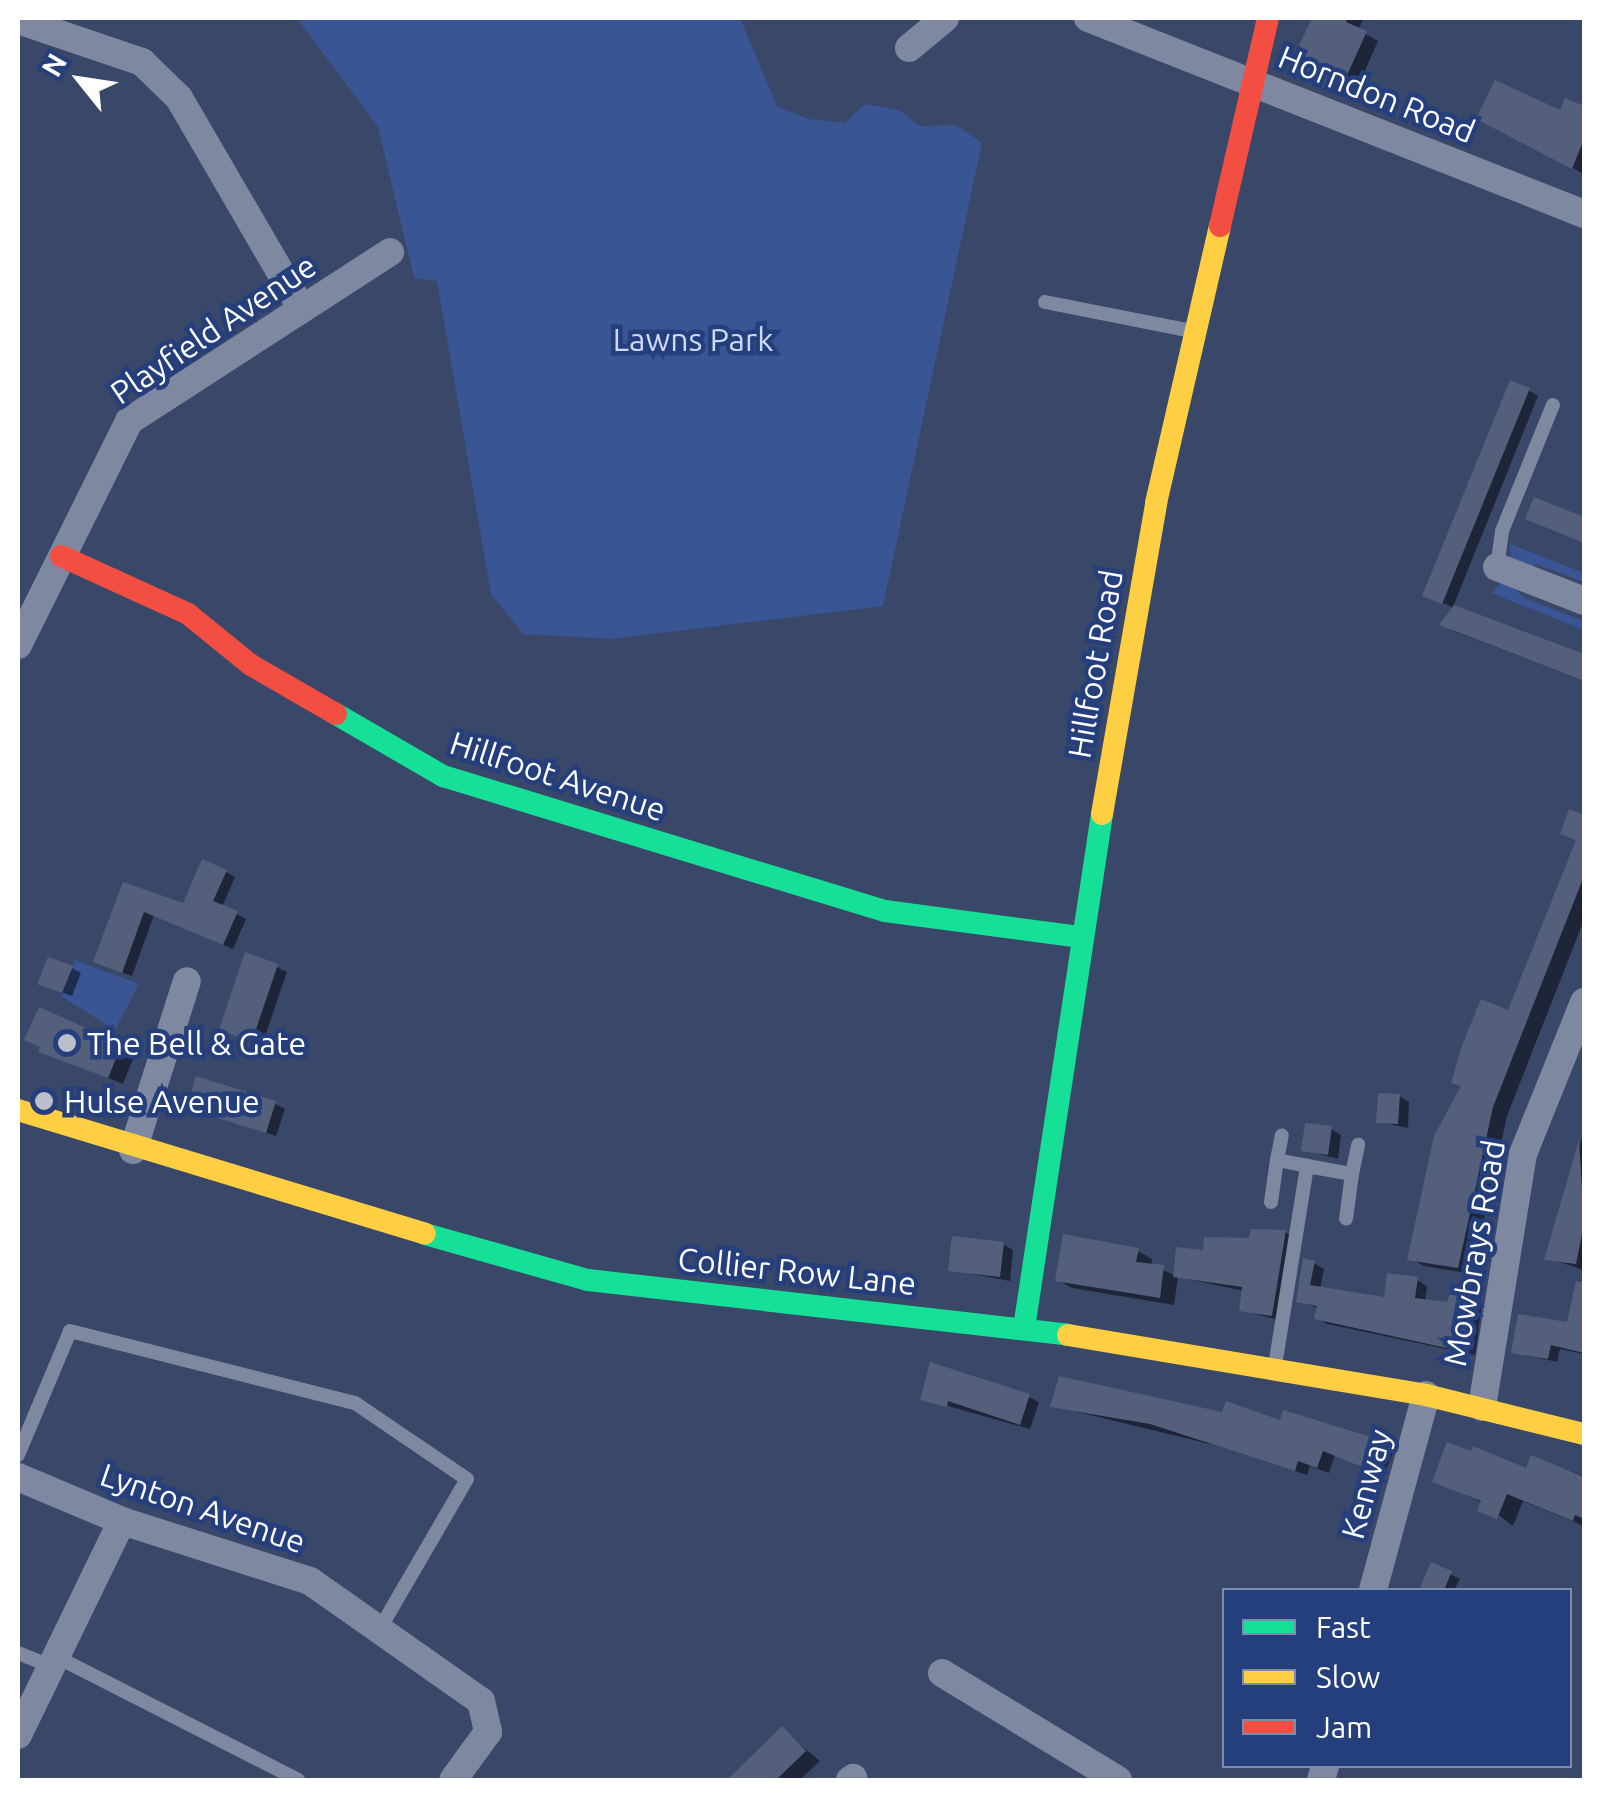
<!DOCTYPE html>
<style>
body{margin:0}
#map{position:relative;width:1602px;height:1798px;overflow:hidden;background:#394769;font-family:Ubuntu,sans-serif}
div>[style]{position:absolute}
.green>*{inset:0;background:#395593}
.shadow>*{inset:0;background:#0007}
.building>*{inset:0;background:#54607b}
.lane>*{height:14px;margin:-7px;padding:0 7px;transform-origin:7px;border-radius:7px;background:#7e88a0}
.street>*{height:28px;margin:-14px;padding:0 14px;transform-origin:14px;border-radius:14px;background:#7e88a0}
.fast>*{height:22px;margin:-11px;padding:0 11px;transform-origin:11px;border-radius:11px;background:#16e098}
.slow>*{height:22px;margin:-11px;padding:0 11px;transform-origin:11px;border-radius:11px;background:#ffcf43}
.jam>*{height:22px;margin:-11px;padding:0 11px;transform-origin:11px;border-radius:11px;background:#f24e42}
.dots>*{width:28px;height:28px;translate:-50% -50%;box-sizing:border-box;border:5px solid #253f7d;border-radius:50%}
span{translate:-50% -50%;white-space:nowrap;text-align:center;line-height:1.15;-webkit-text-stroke:9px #253f7d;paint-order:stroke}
.street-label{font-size:32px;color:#fff}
.park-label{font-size:32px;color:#cdd9f4}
.poi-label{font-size:32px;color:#fff}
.left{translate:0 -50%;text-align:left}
.frame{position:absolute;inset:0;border:20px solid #fff;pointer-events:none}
.legend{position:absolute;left:1222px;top:1588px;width:350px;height:180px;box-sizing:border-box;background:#253f7d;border:2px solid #7c8cb1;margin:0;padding:12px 18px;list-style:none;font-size:30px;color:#fff}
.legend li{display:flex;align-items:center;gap:20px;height:50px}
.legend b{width:50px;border:2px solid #7c8cb1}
.north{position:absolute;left:30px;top:30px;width:100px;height:100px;-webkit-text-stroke:8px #253f7d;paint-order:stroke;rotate:300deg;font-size:28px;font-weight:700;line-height:40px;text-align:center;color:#fff}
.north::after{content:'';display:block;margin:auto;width:35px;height:45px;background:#fff;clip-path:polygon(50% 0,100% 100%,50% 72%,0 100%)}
</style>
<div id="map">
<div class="green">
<i style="clip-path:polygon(297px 18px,740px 18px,777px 106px,808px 119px,845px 123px,865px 104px,899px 110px,920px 126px,956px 125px,982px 143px,883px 606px,612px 639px,523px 634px,491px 594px,437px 281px,414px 278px,378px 127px)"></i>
<i style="clip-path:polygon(1510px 544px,1584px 573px,1584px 582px,1536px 564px,1525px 571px,1511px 562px)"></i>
<i style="clip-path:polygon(1504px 580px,1527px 599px,1584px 621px,1584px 630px,1491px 593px)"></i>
<i style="clip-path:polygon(75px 960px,139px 984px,115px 1030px,61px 996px)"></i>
</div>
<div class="shadow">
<i style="clip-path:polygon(1314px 18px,1364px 18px,1358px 30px,1378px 41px,1357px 89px,1342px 82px,1337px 95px,1312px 84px,1307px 58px,1298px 53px)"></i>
<i style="clip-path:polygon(1566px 101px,1584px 108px,1584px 174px,1493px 126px,1561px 114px)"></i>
<i style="clip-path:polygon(1528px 390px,1538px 396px,1453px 607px,1584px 657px,1584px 681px,1456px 632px,1442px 624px,1455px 608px,1435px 600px)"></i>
<i style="clip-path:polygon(1574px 852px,1584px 856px,1584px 920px,1507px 1116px,1472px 1274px,1424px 1266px,1410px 1258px)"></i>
<i style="clip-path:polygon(226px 872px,235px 877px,222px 907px,246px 919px,233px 949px,154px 915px,132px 976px,106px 967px,125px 885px,184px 906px)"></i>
<i style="clip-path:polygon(277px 967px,287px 972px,262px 1045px,222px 1029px)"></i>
<i style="clip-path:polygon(72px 968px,81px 973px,72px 996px,50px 988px)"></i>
<i style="clip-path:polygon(121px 1046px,135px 1054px,123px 1084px,41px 1051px)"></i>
<i style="clip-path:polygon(1399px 1096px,1409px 1102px,1408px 1128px,1379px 1122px)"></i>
<i style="clip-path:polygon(275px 1104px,285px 1109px,276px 1136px,190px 1107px)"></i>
<i style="clip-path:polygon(1331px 1129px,1341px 1135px,1338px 1159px,1304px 1150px)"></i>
<i style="clip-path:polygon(1584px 1130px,1584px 1270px,1547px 1258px)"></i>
<i style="clip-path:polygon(1285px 1232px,1298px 1240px,1285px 1322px,1242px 1310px,1244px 1291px,1178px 1277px,1174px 1305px,1072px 1288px,1058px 1280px,1138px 1251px,1152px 1259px,1151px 1266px,1175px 1275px,1205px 1253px)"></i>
<i style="clip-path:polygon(1003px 1244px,1013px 1250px,1010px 1281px,951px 1270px)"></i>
<i style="clip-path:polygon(1314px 1263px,1324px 1269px,1320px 1289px,1386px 1300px,1417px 1280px,1427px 1286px,1425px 1301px,1449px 1304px,1472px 1297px,1482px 1303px,1475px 1355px,1327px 1324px,1317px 1318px,1319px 1308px,1299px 1301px)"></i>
<i style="clip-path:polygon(1580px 1277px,1584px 1354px,1560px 1349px,1557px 1362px,1514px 1352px,1569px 1325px)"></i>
<i style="clip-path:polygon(1029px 1397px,1039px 1402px,1030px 1429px,923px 1399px)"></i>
<i style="clip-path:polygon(1053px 1406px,1281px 1423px,1394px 1450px,1384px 1475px,1335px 1455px,1329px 1473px,1310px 1466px,1307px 1475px,1218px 1446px)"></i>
<i style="clip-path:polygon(1532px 1458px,1584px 1476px,1584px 1526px,1523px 1501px,1513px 1526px,1483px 1503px,1435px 1481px,1527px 1471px)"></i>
<i style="clip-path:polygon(1433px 1566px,1460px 1579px,1454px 1590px,1421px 1590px)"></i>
<i style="clip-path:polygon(782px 1730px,820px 1761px,800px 1780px,732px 1780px)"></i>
</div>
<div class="building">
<i style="clip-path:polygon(1312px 18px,1348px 18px,1346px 22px,1367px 31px,1343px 84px,1328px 77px,1323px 89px,1296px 77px,1304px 58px,1295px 54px)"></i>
<i style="clip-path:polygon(1495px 80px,1560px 110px,1565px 98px,1584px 106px,1584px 139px,1572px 169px,1476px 119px)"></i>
<i style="clip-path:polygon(1510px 380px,1530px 388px,1442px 604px,1422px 596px)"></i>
<i style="clip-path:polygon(1534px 497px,1584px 517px,1584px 543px,1525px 519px)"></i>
<i style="clip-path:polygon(1454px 605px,1584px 654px,1584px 681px,1439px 625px)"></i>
<i style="clip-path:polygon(1569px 809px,1584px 815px,1584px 876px,1493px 1107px,1458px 1268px,1407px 1260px,1434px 1136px,1461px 1086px,1451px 1083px,1461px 1048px,1481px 999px,1508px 1010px,1576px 840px,1560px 834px)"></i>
<i style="clip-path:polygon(202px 859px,227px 870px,213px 901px,238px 911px,223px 945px,144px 912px,122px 973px,93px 962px,123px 882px,183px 903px)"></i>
<i style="clip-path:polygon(245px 952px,278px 964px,252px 1041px,219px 1030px)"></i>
<i style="clip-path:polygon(48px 957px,73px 966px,62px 993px,37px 984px)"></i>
<i style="clip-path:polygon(39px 1007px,122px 1044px,108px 1078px,38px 1052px,40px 1047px,24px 1040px)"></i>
<i style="clip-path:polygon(196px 1076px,276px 1101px,266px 1133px,186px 1108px)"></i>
<i style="clip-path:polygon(1378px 1093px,1400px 1094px,1398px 1124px,1376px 1123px)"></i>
<i style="clip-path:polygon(1305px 1123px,1332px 1126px,1328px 1155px,1301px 1151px)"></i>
<i style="clip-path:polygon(1579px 1140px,1584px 1224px,1576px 1264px,1544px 1260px)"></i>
<i style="clip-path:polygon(1251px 1229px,1286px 1230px,1272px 1316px,1239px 1311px,1242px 1287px,1173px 1277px,1176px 1247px,1203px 1250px,1204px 1237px,1249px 1238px)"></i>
<i style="clip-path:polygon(1063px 1234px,1139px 1248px,1136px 1262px,1164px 1265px,1160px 1298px,1055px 1281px)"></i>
<i style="clip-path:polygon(952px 1236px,1004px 1242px,1000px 1277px,948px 1271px)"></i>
<i style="clip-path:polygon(1303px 1258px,1315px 1261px,1310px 1285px,1384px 1297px,1387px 1273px,1418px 1277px,1415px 1298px,1447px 1302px,1451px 1291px,1473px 1294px,1465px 1352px,1314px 1319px,1317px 1306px,1296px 1302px)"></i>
<i style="clip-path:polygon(1576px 1281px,1584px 1282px,1584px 1353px,1551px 1345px,1548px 1359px,1511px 1353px,1518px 1314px,1567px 1322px)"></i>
<i style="clip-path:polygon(930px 1362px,1030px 1394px,1020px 1425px,948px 1401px,947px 1407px,920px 1400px)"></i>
<i style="clip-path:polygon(1059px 1376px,1222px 1412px,1226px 1401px,1280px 1420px,1283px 1410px,1384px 1441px,1372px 1471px,1323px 1451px,1317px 1468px,1298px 1461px,1295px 1471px,1150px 1424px,1050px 1407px)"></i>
<i style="clip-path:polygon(1447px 1442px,1471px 1451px,1473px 1446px,1526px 1468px,1531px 1455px,1584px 1477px,1584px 1519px,1575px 1515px,1573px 1521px,1507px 1494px,1497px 1519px,1477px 1511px,1481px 1501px,1432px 1482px)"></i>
<i style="clip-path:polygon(1431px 1562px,1452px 1571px,1444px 1590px,1419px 1590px)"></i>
<i style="clip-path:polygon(782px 1726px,806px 1751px,776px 1780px,727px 1780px)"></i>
</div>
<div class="lane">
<i style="left:1045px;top:302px;width:149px;rotate:11.2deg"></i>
<i style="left:1497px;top:567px;width:36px;rotate:-82deg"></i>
<i style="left:1502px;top:531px;width:136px;rotate:-68deg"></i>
<i style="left:1277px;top:1160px;width:25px;rotate:-79deg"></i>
<i style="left:1352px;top:1174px;width:30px;rotate:-78deg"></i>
<i style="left:1271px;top:1202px;width:42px;rotate:-81.9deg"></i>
<i style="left:1277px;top:1160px;width:31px;rotate:11deg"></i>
<i style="left:1275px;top:1366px;width:203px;rotate:-80.9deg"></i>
<i style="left:1307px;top:1166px;width:46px;rotate:10.1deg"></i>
<i style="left:1352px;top:1174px;width:45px;rotate:97.6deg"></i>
<i style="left:18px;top:1455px;width:134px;rotate:-67.2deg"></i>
<i style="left:70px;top:1331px;width:294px;rotate:14.2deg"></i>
<i style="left:355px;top:1403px;width:135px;rotate:34.2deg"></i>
<i style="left:467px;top:1479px;width:175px;rotate:120.2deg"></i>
<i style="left:18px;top:1653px;width:35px;rotate:22deg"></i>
<i style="left:55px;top:1656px;width:273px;rotate:27deg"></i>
</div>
<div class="street">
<i style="left:1088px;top:18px;width:533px;rotate:21.56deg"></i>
<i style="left:18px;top:20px;width:131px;rotate:18.7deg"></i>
<i style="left:142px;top:62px;width:52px;rotate:44.2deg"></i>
<i style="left:179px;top:98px;width:244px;rotate:59.8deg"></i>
<i style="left:909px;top:48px;width:47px;rotate:-39.8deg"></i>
<i style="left:1497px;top:567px;width:93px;rotate:21.3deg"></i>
<i style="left:18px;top:645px;width:250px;rotate:-63.6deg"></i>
<i style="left:129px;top:421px;width:311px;rotate:-32.9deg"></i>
<i style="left:133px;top:1150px;width:177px;rotate:-72.3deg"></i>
<i style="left:1482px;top:1407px;width:256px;rotate:-80.8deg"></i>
<i style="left:1523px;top:1154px;width:164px;rotate:-68.1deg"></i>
<i style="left:18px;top:1477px;width:113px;rotate:22.9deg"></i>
<i style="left:122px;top:1521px;width:197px;rotate:17.7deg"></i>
<i style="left:310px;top:1581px;width:209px;rotate:35.1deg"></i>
<i style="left:481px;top:1701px;width:32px;rotate:77deg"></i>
<i style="left:488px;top:1732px;width:59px;rotate:126.1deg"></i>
<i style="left:1373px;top:1590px;width:202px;rotate:-74.8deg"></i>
<i style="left:942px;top:1673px;width:206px;rotate:31.3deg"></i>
<i style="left:18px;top:1735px;width:238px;rotate:-64.1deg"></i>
<i style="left:850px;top:1780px;width:4px;rotate:-34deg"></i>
<i style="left:1321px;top:1780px;width:15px;rotate:-74deg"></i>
</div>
<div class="fast">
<i style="left:336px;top:714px;width:124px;rotate:30.1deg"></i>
<i style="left:443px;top:776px;width:462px;rotate:17deg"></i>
<i style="left:885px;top:911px;width:198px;rotate:7.6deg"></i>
<i style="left:425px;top:1234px;width:169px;rotate:15.8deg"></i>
<i style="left:588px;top:1280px;width:483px;rotate:6.5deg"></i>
<i style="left:1024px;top:1328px;width:520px;rotate:-81.37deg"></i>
</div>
<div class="slow">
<i style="left:1102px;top:814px;width:316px;rotate:-80.1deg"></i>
<i style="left:1156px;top:503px;width:284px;rotate:-77deg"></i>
<i style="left:18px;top:1110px;width:425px;rotate:16.9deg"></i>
<i style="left:1068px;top:1335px;width:363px;rotate:9.5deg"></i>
<i style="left:1426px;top:1395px;width:163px;rotate:13.9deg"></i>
</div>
<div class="jam">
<i style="left:1220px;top:226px;width:213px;rotate:-77deg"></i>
<i style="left:61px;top:556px;width:140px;rotate:24.5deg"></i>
<i style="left:188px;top:614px;width:81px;rotate:39deg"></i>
<i style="left:251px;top:665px;width:98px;rotate:30deg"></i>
</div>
<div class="dots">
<i style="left:67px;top:1043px;background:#babfca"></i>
<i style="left:44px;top:1101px;background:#babfca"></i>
</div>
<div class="street-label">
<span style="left:1377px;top:94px;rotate:22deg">Horndon Road</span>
<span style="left:213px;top:329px;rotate:-34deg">Playfield Avenue</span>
<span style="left:1095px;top:664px;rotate:-80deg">Hillfoot Road</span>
<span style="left:558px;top:776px;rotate:18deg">Hillfoot Avenue</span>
<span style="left:1474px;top:1253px;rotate:-80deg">Mowbrays Road</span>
<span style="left:797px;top:1271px;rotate:6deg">Collier Row Lane</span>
<span style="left:1366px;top:1484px;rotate:-75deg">Kenway</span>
<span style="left:203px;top:1508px;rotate:19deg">Lynton Avenue</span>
</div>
<div class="park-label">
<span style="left:693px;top:339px">Lawns Park</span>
</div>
<div class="poi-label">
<span class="left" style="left:87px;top:1043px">The Bell &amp; Gate</span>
<span class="left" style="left:64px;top:1101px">Hulse Avenue</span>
</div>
<div class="frame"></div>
<ul class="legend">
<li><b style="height:12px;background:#16e098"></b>Fast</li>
<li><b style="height:12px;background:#ffcf43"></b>Slow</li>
<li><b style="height:12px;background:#f24e42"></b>Jam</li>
</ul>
<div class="north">N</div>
</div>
